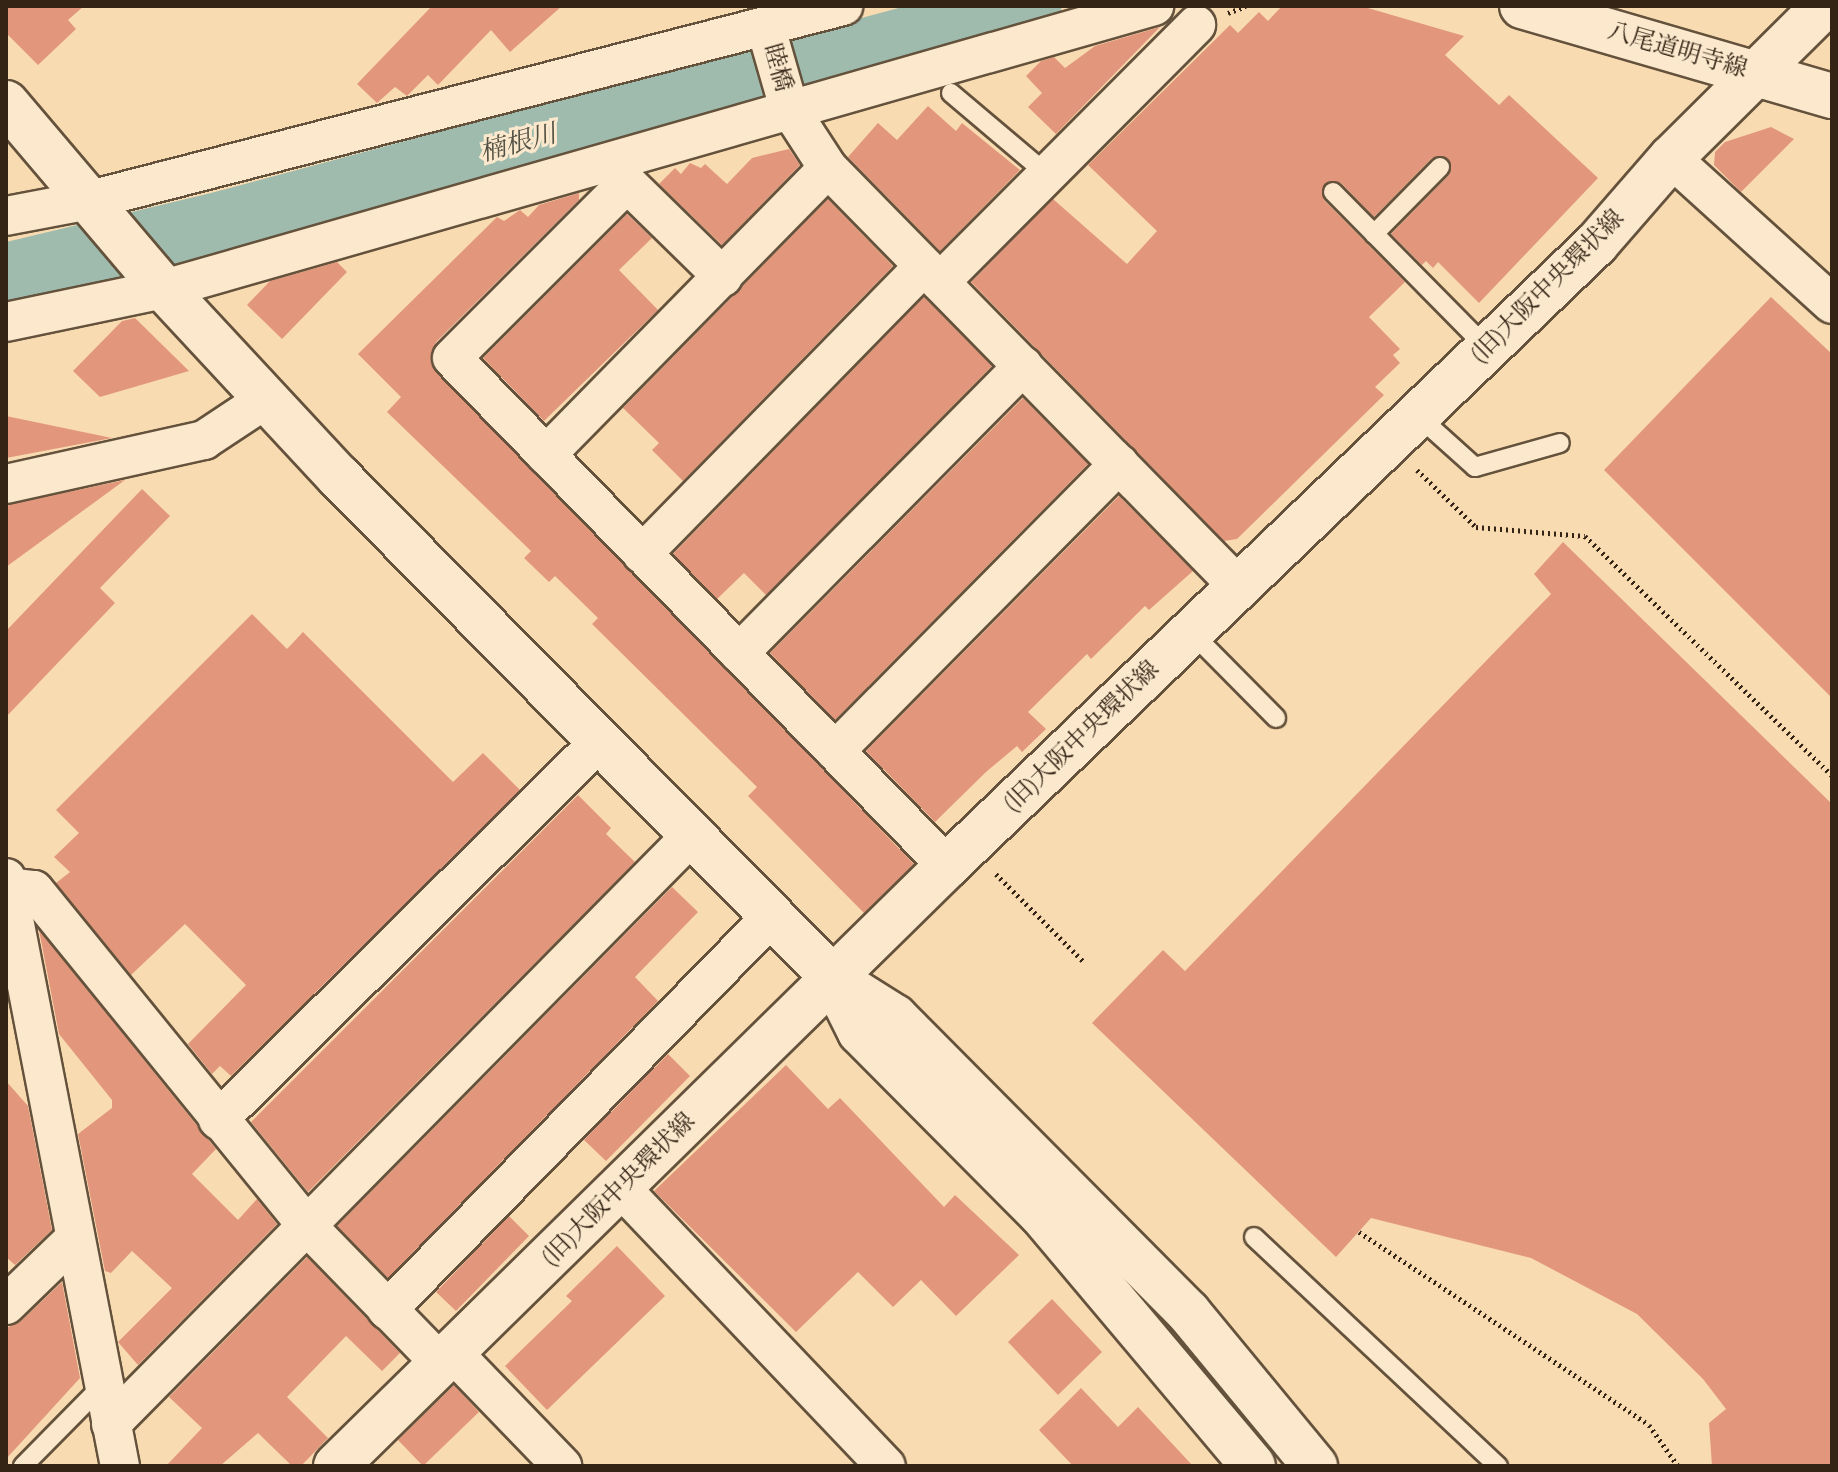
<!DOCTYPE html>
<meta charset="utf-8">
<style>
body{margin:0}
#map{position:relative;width:1838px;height:1472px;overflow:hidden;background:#f9dbb2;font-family:"IM FELL English","Noto Serif JP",serif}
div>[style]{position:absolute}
.river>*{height:64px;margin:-32px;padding:0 32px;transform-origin:32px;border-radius:32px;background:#9ebbae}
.building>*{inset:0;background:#e2977c}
.path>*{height:5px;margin-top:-2.5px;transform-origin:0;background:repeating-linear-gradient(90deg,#332415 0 2px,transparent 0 6px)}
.roads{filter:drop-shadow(2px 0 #64523c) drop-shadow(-2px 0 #64523c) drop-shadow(0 2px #64523c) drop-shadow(0 -2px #64523c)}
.service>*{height:18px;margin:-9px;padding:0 9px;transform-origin:9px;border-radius:9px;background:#fbe8cd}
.minor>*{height:38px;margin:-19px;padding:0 19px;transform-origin:19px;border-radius:19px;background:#fbe8cd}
.tertiary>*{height:44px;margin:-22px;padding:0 22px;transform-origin:22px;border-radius:22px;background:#fbe8cd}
.secondary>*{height:44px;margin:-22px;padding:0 22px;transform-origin:22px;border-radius:22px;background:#fbe8cd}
span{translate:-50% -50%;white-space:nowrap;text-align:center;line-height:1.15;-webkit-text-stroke:6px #fbe8cd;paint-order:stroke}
.street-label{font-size:24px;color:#332415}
.water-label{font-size:26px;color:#535143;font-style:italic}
.frame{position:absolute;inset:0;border:8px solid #332415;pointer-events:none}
</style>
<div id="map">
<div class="river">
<i style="left:6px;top:275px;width:227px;rotate:-13.5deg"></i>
<i style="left:227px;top:222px;width:831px;rotate:-15.07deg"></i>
</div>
<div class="building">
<i style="clip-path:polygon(6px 6px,84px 6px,68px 20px,76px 29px,38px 65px,6px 33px)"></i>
<i style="clip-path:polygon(432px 6px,562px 6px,510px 52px,491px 30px,438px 85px,428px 75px,407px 96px,395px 87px,377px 103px,357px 84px)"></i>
<i style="clip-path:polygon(1282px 6px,1361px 6px,1464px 36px,1445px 55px,1499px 105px,1509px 95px,1598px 178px,1479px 303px,1438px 262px,1433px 268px,1426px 261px,1422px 265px,1391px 234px,1449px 175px,1448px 158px,1432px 158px,1374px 217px,1341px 183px,1325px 183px,1324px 200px,1405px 282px,1369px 317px,1400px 349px,1393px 355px,1400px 363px,1375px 387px,1384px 395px,1237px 539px,1224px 541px,971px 282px,1053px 199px,1127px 264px,1157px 231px,1088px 165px,1230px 25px,1238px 33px,1259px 12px,1268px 21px)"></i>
<i style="clip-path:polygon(1160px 27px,1056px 134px,1028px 107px,1042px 93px,1026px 76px,1041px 61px,1054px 57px,1065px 68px,1095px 46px)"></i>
<i style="clip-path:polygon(928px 106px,956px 131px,962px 123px,1020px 170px,940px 251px,848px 157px,878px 123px,897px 140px)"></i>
<i style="clip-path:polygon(1771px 127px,1794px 139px,1741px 192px,1714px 165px,1715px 152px,1725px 142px)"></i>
<i style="clip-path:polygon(789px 149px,800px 165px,722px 245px,659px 184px,675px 168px,681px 174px,690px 163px,701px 168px,705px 164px,727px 184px,752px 158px)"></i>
<i style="clip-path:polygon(579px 193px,579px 200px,436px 342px,431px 364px,914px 864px,864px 913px,748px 796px,757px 787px,592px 624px,598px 618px,555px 576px,549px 582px,524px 558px,531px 551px,387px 412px,401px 397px,358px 354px,497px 217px,504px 221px,520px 210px,528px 217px,539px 205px)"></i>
<i style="clip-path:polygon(828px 199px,893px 266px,683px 481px,652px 450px,659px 443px,623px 408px)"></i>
<i style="clip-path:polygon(627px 214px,652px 238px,619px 270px,658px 310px,544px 421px,483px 358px)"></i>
<i style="clip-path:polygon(337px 262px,347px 272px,282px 339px,247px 305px,270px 281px)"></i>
<i style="clip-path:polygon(924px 297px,992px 366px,766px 595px,744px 573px,717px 599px,673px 554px)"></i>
<i style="clip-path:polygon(1771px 297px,1832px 354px,1832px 698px,1604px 470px)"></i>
<i style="clip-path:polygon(135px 318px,189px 371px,100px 397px,73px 371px,122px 321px)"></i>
<i style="clip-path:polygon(1023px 398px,1088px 464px,835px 720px,770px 653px)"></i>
<i style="clip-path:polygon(6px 416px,112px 438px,6px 458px)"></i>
<i style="clip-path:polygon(125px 480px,6px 567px,6px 505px)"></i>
<i style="clip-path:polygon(142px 489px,170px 516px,100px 588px,115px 603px,6px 717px,6px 631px)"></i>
<i style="clip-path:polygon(1119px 496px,1193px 571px,1149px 610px,1145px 606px,1091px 659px,1087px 654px,1028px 712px,1046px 729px,1022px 752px,1017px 746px,986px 772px,935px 822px,866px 751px)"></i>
<i style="clip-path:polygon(1563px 542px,1832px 804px,1832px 1466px,1712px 1466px,1709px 1423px,1726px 1409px,1703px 1379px,1637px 1314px,1531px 1258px,1371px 1218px,1336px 1257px,1092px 1023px,1163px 950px,1185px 971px,1551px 594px,1534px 574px)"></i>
<i style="clip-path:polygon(252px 614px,287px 649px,303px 632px,453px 782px,483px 753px,520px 790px,231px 1076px,220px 1066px,212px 1074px,188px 1044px,246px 985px,185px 924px,131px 975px,56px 883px,70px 872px,54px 857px,79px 833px,56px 810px)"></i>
<i style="clip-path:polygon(578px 795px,611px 828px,606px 834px,635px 862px,308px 1192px,251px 1122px)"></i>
<i style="clip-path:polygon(672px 887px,698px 912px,635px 977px,658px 1001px,388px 1278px,337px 1226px)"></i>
<i style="clip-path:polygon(39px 930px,216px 1149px,192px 1174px,238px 1220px,257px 1199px,277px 1224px,138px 1365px,118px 1342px,172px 1288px,132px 1251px,111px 1273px,105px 1271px,78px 1134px,112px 1108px,112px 1100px,59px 1034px)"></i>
<i style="clip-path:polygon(668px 1054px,690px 1076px,606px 1161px,584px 1140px)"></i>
<i style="clip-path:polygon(786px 1065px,828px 1109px,840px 1098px,944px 1207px,955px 1195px,1019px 1255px,956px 1316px,921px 1280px,893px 1307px,858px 1272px,796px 1332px,654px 1191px)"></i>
<i style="clip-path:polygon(6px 1081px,28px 1106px,52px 1230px,15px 1265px,6px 1257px)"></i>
<i style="clip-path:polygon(509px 1216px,529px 1236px,456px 1311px,436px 1292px)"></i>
<i style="clip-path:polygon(617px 1246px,665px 1296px,547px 1410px,505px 1366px,572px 1301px,566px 1296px)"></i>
<i style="clip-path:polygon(307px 1257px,400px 1353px,382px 1371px,346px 1336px,287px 1397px,328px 1438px,301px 1466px,292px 1466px,258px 1433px,220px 1466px,166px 1466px,202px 1428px,169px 1397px)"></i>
<i style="clip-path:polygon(62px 1282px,80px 1378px,6px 1459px,6px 1328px,21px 1321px)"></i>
<i style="clip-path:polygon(1052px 1299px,1102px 1352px,1058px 1395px,1008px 1342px)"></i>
<i style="clip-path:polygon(454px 1385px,479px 1412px,423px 1466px,398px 1440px)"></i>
<i style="clip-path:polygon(1081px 1388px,1118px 1427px,1138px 1407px,1193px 1466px,1073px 1466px,1039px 1430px)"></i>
</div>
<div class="path">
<i style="left:1228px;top:13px;width:19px;rotate:-21deg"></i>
<i style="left:1417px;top:470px;width:82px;rotate:44deg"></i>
<i style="left:1476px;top:527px;width:109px;rotate:4.7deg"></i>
<i style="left:1585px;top:536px;width:344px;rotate:44.1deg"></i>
<i style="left:996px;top:874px;width:123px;rotate:45deg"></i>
<i style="left:1359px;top:1232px;width:348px;rotate:33.6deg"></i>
<i style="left:1649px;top:1425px;width:50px;rotate:54.7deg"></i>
</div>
<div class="roads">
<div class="service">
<i style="left:951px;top:93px;width:126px;rotate:40.2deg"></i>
<i style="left:1333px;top:192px;width:219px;rotate:45.4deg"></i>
<i style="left:1374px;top:234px;width:94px;rotate:-45.4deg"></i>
<i style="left:1417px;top:415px;width:78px;rotate:41.9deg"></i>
<i style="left:1475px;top:467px;width:88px;rotate:-15.8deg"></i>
<i style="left:1191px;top:632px;width:121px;rotate:45.3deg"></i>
<i style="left:1254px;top:1237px;width:335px;rotate:43.2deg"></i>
<i style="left:23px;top:1466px;width:114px;rotate:-45.4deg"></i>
</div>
<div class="minor">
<i style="left:766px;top:28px;width:83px;rotate:74deg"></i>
<i style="left:789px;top:108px;width:72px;rotate:57deg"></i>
<i style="left:1671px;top:158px;width:217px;rotate:42.2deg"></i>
<i style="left:6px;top:216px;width:86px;rotate:-10.8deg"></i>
<i style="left:90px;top:200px;width:778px;rotate:-14.45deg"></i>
<i style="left:723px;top:277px;width:134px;rotate:-135.6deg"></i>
<i style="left:627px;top:183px;width:247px;rotate:135deg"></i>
<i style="left:452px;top:358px;width:709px;rotate:45.74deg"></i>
<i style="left:940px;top:282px;width:363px;rotate:-45.1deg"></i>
<i style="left:6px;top:322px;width:161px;rotate:-11.8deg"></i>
<i style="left:164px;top:289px;width:1030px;rotate:-15.95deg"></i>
<i style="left:546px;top:455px;width:402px;rotate:-45.5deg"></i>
<i style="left:828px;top:168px;width:586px;rotate:45.55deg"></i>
<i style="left:6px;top:484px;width:203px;rotate:-12.5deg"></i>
<i style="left:204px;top:440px;width:74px;rotate:-33.5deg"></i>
<i style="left:642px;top:554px;width:403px;rotate:-45.6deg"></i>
<i style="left:739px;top:653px;width:404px;rotate:-45.3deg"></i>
<i style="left:835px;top:751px;width:404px;rotate:-45.3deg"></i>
<i style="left:6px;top:878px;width:599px;rotate:79.03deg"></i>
<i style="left:8px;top:887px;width:26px;rotate:7deg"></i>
<i style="left:34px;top:890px;width:436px;rotate:50.9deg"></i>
<i style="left:309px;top:1228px;width:191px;rotate:45.8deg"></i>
<i style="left:218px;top:1120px;width:537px;rotate:-44.77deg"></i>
<i style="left:621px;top:1188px;width:384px;rotate:46.4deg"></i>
<i style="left:6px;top:1305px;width:93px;rotate:-44.1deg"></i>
<i style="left:387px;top:1310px;width:551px;rotate:-45.66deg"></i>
<i style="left:454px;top:1354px;width:156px;rotate:46deg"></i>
<i style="left:111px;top:1424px;width:827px;rotate:-45.39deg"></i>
</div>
<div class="tertiary">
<i style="left:6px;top:103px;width:244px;rotate:49.7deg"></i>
<i style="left:164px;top:289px;width:257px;rotate:47.1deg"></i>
<i style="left:339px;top:477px;width:704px;rotate:45.4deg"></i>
<i style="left:833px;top:978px;width:73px;rotate:32.2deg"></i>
<i style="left:895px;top:1017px;width:416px;rotate:45.2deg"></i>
<i style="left:1188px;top:1312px;width:200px;rotate:50.5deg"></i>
<i style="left:834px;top:980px;width:58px;rotate:63.4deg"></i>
<i style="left:860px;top:1032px;width:257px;rotate:45.2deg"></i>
<i style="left:1041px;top:1214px;width:329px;rotate:49.9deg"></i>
<i style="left:336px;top:1466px;width:856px;rotate:-44.48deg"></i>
<i style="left:947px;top:866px;width:900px;rotate:-43.78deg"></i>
<i style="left:1597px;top:243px;width:113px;rotate:-49deg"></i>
<i style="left:1671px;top:158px;width:216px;rotate:-44.8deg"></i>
</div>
<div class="secondary">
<i style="left:1522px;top:6px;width:323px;rotate:16.2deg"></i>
</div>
</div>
<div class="street-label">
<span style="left:1677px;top:51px;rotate:16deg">八尾道明寺線</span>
<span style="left:777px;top:68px;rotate:74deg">睦橋</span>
<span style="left:1548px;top:287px;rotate:-45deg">(旧)大阪中央環状線</span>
<span style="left:1082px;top:737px;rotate:-44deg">(旧)大阪中央環状線</span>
<span style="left:619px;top:1190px;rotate:-45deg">(旧)大阪中央環状線</span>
</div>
<div class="water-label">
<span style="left:518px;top:144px;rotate:-15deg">楠根川</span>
</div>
<div class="frame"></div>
</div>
